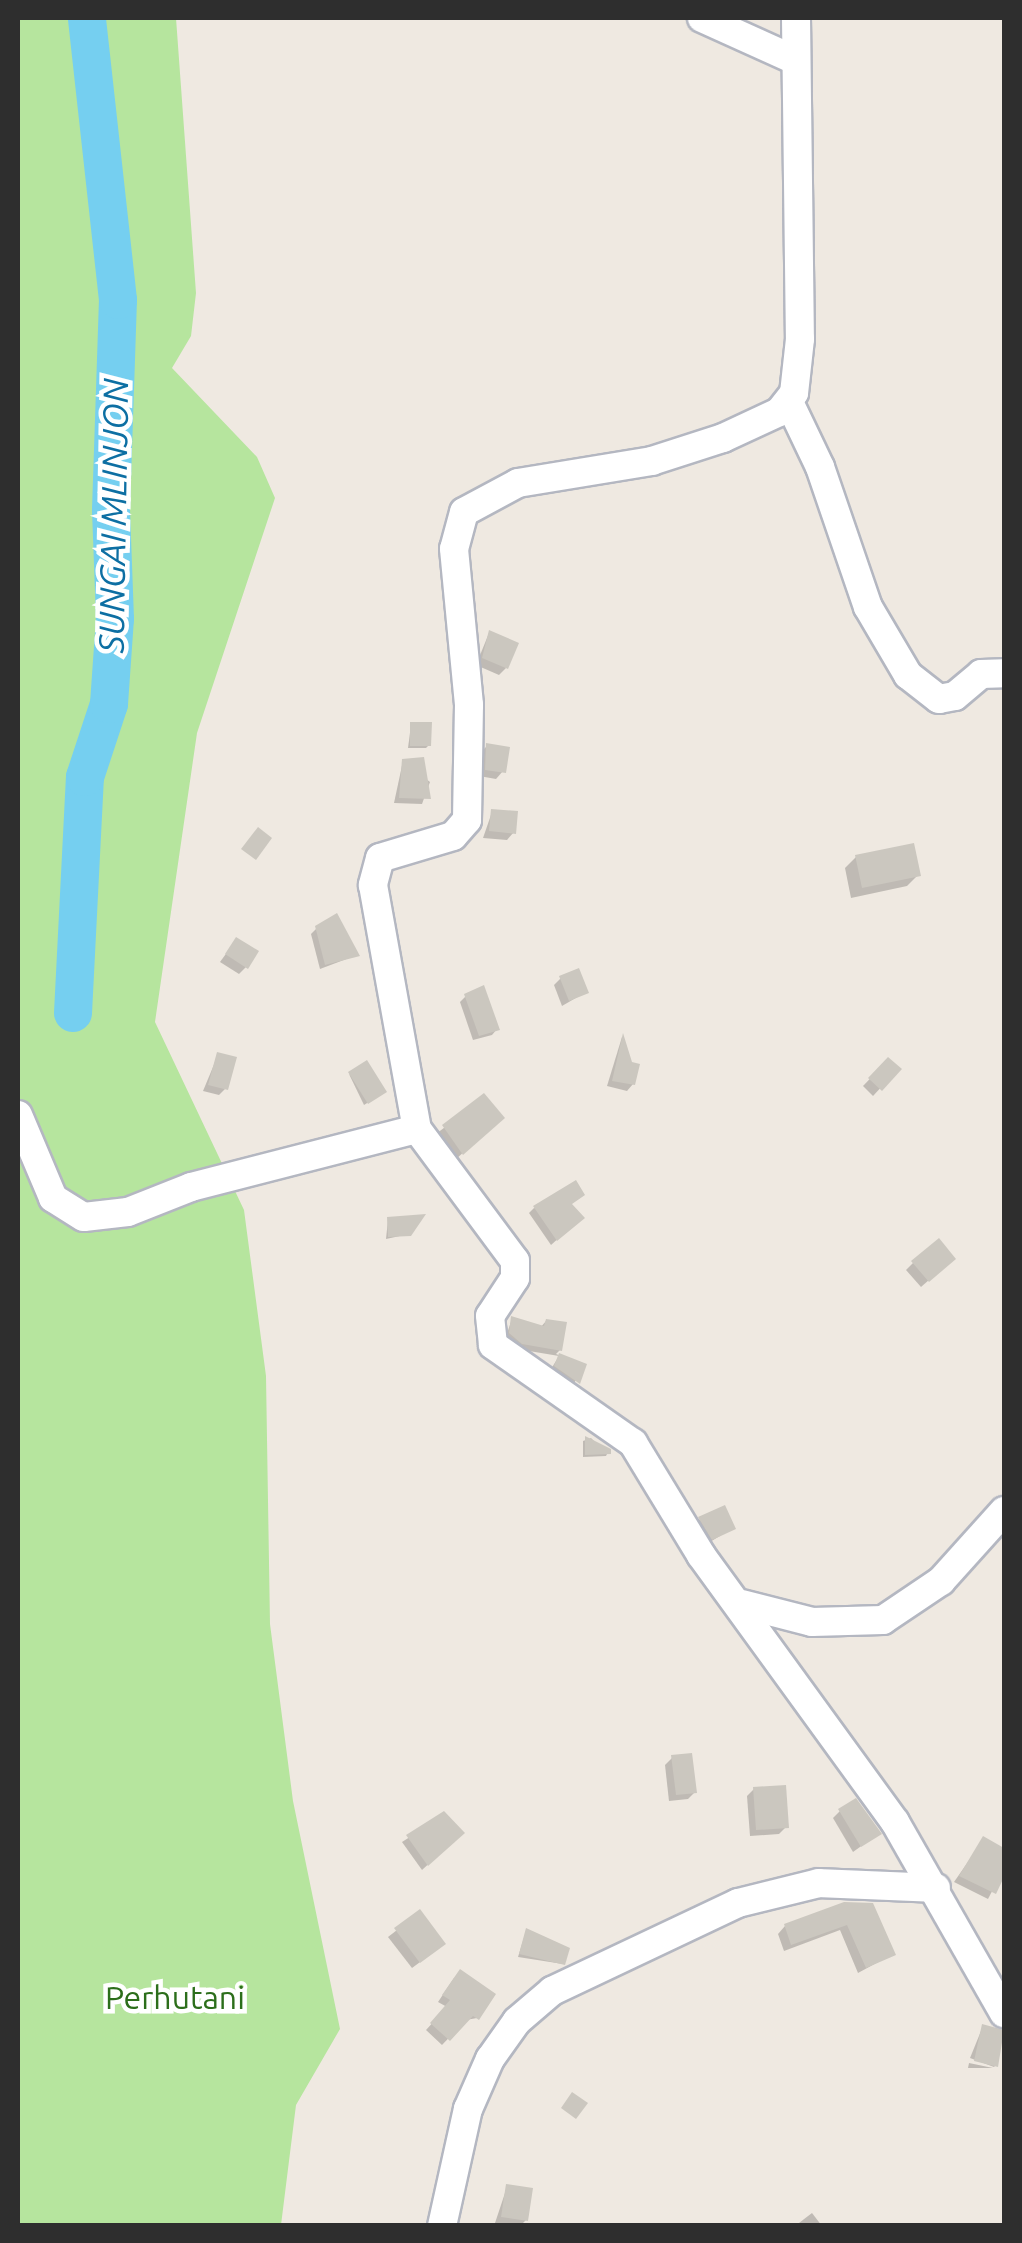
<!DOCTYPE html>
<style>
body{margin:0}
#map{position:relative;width:1022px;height:2243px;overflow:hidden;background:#efe9e1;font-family:Ubuntu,sans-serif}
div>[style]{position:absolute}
.green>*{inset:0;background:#b6e59e}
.shadow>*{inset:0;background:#0003}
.river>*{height:38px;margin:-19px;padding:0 19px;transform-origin:19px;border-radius:19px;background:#75cff0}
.building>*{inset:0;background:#cbc7bf}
.roads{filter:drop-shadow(2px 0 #b4b7c1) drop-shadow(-2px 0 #b4b7c1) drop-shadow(0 2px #b4b7c1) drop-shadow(0 -2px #b4b7c1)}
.minor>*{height:28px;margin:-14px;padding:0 14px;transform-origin:14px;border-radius:14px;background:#fff}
span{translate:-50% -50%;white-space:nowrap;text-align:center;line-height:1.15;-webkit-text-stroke:9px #fff;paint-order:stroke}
.park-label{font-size:32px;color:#2c6e1b}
.water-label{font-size:35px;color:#0d6fa3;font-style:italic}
.frame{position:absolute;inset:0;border:20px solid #2e2e2e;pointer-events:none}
</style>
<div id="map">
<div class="green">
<i style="clip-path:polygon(18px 18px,176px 18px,196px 293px,191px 336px,172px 368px,257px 457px,275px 498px,197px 733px,155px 1022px,244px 1210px,266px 1376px,270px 1624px,293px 1801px,340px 2029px,296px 2105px,281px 2225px,18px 2225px)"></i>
</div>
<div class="shadow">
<i style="clip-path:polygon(489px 633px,506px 668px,499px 675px,476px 665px)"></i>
<i style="clip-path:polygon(411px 725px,429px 745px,426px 748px,408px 748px)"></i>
<i style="clip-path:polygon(487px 746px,503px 771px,496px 779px,479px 776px,480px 753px)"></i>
<i style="clip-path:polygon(403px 761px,430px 782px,422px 804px,394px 803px)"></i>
<i style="clip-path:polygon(492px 812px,514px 832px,507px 840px,483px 838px)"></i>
<i style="clip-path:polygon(856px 857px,918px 875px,907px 886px,851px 898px,845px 868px)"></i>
<i style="clip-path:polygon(317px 928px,357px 955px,320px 969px,311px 934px)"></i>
<i style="clip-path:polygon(236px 940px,246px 967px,239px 974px,220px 962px)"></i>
<i style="clip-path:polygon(561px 978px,586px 992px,562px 1006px,554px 985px)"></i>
<i style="clip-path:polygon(466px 996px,497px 1029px,492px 1035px,473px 1040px,460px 1002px)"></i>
<i style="clip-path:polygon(622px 1037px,633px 1084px,627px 1091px,607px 1086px)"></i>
<i style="clip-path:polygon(218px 1055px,226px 1088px,219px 1095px,203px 1091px)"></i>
<i style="clip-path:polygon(888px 1060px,898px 1069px,873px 1096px,863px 1086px)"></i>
<i style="clip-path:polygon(349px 1074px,381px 1094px,364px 1105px)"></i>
<i style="clip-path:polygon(484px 1097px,501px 1118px,455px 1160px,436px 1134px)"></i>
<i style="clip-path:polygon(534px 1208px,581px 1218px,551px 1245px,529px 1213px)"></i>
<i style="clip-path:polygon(388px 1220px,409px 1234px,386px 1239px)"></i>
<i style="clip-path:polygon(913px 1263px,946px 1265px,921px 1287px,906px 1270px)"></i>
<i style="clip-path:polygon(512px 1319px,540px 1328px,546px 1321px,560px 1350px,556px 1354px,584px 1365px,571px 1389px,548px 1374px,559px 1356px,517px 1349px,505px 1339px)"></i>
<i style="clip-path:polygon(591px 1438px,607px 1454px,606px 1456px,583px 1457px,583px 1441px)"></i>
<i style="clip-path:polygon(700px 1519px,733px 1528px,705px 1545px,693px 1526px)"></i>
<i style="clip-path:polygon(672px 1758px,695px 1792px,688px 1799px,669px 1801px,665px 1765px)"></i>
<i style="clip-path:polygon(754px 1789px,786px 1827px,779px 1834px,750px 1836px,747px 1796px)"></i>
<i style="clip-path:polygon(840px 1811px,878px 1834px,853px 1852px,833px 1818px)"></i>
<i style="clip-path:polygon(444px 1815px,462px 1833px,422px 1870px,402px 1842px)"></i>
<i style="clip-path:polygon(984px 1839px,1004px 1851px,1004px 1868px,988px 1899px,954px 1882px)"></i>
<i style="clip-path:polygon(836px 1906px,893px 1954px,858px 1973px,840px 1930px,784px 1951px,778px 1934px,785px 1926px)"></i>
<i style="clip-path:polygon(419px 1913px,435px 1951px,412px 1968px,388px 1937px)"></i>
<i style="clip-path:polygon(526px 1931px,563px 1964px,518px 1957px)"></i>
<i style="clip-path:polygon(454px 1978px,477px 2018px,466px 2020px,442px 2045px,426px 2030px,447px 2007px,438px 2002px)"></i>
<i style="clip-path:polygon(983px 2026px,996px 2065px,994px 2067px,970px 2058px)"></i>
<i style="clip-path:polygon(969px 2063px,993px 2068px,968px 2068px)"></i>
<i style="clip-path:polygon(507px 2187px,526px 2220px,520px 2226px,495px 2223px)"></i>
<i style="clip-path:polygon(812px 2213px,822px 2226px,795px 2226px)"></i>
</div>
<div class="river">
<i style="left:73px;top:1013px;width:236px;rotate:-87.1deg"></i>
<i style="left:85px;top:777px;width:77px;rotate:-71.8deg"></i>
<i style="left:109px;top:704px;width:85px;rotate:-86deg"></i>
<i style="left:115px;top:619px;width:109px;rotate:-92.1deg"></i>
<i style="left:111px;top:510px;width:210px;rotate:-88.1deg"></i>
<i style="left:118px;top:300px;width:284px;rotate:-96.3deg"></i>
</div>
<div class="building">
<i style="clip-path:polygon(489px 630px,519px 643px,508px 669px,482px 658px)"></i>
<i style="clip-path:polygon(410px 722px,432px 722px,431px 746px,410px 746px)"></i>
<i style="clip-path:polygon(486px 743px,510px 747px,506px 773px,485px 770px)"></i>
<i style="clip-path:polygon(424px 757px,431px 799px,399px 798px,402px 759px)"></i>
<i style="clip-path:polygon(491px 809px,518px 811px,516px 834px,489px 831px)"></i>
<i style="clip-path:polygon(258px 827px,272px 838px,256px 860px,241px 849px)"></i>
<i style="clip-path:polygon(914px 843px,921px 876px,862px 888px,855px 855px)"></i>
<i style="clip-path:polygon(337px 913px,360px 956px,325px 965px,315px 926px)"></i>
<i style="clip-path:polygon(236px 937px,259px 951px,248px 969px,225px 954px)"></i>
<i style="clip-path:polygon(579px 968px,589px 993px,569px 1001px,559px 976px)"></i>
<i style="clip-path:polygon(484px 985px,500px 1030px,479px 1036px,464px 994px)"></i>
<i style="clip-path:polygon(623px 1033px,632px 1062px,640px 1064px,635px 1085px,612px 1081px)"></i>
<i style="clip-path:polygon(217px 1052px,237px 1057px,228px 1090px,208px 1085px)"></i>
<i style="clip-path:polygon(888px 1057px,902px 1069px,882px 1091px,868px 1078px)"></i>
<i style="clip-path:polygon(367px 1060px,387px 1092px,368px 1104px,348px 1072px)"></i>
<i style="clip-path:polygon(484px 1093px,505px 1118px,463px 1155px,442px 1125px)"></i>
<i style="clip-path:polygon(576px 1180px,585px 1195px,572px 1204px,585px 1218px,557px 1241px,533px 1206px)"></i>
<i style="clip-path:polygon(426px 1214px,411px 1236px,388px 1237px,387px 1217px)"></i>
<i style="clip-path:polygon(939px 1238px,956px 1259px,929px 1282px,911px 1261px)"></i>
<i style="clip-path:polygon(511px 1316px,544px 1326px,546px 1319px,567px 1322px,562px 1351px,522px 1344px,509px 1333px)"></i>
<i style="clip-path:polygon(559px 1353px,587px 1364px,580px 1384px,554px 1366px)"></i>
<i style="clip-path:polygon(585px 1436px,611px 1449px,611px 1454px,585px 1455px)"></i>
<i style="clip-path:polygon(725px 1505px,736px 1529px,712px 1540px,698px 1517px)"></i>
<i style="clip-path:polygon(692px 1753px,697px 1793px,676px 1795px,671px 1755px)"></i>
<i style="clip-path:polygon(786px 1785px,789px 1828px,756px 1830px,753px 1787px)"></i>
<i style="clip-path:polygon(856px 1798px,882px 1834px,861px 1847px,838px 1809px)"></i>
<i style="clip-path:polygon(444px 1811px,465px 1833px,428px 1866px,406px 1835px)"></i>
<i style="clip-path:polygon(983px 1836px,1004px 1848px,1004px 1877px,996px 1894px,959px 1876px)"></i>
<i style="clip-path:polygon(844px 1902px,873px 1903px,896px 1955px,866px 1968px,847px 1925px,791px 1945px,784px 1924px)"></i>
<i style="clip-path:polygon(420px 1909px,446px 1944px,420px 1963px,394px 1928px)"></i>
<i style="clip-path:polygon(526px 1928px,570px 1948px,565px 1965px,519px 1954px)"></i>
<i style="clip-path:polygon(460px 1969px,496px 1994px,479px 2020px,473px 2016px,450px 2041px,430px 2023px,450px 2000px,442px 1995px)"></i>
<i style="clip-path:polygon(982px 2024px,1004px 2030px,998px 2067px,974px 2061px)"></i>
<i style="clip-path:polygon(572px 2092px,588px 2103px,576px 2119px,561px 2108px)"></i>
<i style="clip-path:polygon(506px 2184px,533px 2188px,528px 2221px,501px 2217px)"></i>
</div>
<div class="roads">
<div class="minor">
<i style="left:702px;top:18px;width:102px;rotate:24.3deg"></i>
<i style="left:796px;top:18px;width:321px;rotate:89.3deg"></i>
<i style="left:800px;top:339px;width:54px;rotate:96.3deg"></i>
<i style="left:794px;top:393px;width:24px;rotate:128deg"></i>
<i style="left:779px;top:412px;width:62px;rotate:155.1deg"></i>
<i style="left:723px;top:438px;width:75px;rotate:162.1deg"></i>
<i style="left:652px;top:461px;width:136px;rotate:170.7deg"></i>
<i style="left:518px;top:483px;width:61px;rotate:151.8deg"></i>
<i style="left:464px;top:512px;width:38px;rotate:105deg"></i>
<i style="left:454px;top:549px;width:157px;rotate:84.5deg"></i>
<i style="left:469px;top:705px;width:115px;rotate:91deg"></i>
<i style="left:467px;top:820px;width:21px;rotate:131deg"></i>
<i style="left:453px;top:836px;width:76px;rotate:163.2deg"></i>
<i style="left:380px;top:858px;width:28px;rotate:105deg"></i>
<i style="left:373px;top:885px;width:248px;rotate:79.8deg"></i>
<i style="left:417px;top:1129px;width:164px;rotate:53.4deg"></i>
<i style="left:515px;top:1261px;width:17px;rotate:90deg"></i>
<i style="left:515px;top:1278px;width:45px;rotate:123.3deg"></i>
<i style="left:490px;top:1316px;width:29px;rotate:84deg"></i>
<i style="left:493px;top:1345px;width:171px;rotate:35deg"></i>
<i style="left:633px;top:1443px;width:131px;rotate:58.7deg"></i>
<i style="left:701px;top:1555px;width:330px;rotate:54deg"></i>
<i style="left:895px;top:1822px;width:220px;rotate:60.3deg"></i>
<i style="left:789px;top:402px;width:72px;rotate:64.5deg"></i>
<i style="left:820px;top:467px;width:148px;rotate:71.1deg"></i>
<i style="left:868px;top:607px;width:79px;rotate:59.5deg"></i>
<i style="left:908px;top:675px;width:39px;rotate:38deg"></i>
<i style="left:939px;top:699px;width:16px;rotate:-11deg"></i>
<i style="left:955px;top:696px;width:34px;rotate:-40deg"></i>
<i style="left:981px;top:674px;width:23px;rotate:-2deg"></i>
<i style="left:18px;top:1115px;width:90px;rotate:67.1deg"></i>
<i style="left:53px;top:1198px;width:36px;rotate:32deg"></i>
<i style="left:84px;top:1217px;width:44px;rotate:-6.5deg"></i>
<i style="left:128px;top:1212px;width:68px;rotate:-21.6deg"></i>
<i style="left:191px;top:1187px;width:233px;rotate:-14.4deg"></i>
<i style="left:742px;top:1604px;width:72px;rotate:14.4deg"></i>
<i style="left:812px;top:1622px;width:71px;rotate:-1.6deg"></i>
<i style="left:883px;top:1620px;width:70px;rotate:-33.9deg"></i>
<i style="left:941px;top:1581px;width:94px;rotate:-48deg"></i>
<i style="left:442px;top:2226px;width:120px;rotate:-77.5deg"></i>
<i style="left:468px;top:2109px;width:55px;rotate:-66.3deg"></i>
<i style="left:490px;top:2059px;width:47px;rotate:-54.6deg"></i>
<i style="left:517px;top:2021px;width:46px;rotate:-40.6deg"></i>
<i style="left:552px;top:1991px;width:206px;rotate:-25.3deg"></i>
<i style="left:738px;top:1903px;width:83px;rotate:-13.9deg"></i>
<i style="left:819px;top:1883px;width:117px;rotate:2.4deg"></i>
</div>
</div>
<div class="park-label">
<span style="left:175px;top:1997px">Perhutani</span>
</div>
<div class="water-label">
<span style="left:113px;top:516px;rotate:-89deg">SUNGAI MLINJON</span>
</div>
<div class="frame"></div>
</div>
